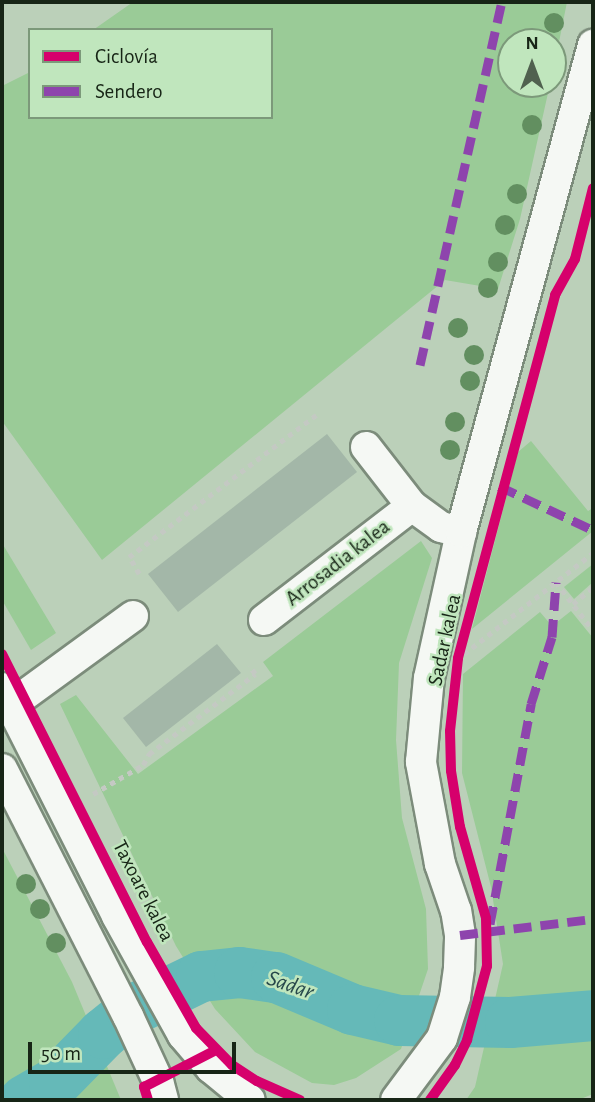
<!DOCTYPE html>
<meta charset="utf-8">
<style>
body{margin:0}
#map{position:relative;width:595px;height:1102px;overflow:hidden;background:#bbd0b9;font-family:"Alegreya Sans",sans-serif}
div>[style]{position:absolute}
.green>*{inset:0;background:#9acb97}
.river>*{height:51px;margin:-25.5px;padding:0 25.5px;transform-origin:25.5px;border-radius:25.5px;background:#65b9b8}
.building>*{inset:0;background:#a3b7a8}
.path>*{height:4.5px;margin-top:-2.25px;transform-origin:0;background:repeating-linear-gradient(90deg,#c4c9c3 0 5px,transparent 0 10px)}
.roads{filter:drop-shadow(2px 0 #7c8c7b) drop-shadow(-2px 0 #7c8c7b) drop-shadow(0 2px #7c8c7b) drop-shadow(0 -2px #7c8c7b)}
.minor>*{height:30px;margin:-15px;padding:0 15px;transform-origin:15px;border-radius:15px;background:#f5f8f4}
.quiet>*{height:9px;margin-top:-4.5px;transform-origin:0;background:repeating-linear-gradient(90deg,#8e44ad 0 18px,transparent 0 27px)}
.cycleway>*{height:10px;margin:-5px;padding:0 5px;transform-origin:5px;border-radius:5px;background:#d6006c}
.trees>*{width:20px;height:20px;margin:-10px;border-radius:50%;background:#628f60}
span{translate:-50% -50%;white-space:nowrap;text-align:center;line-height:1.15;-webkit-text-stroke:5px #c0e6bd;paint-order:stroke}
.street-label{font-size:21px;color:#172516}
.water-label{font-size:23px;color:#27484b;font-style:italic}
.frame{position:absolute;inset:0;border:4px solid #172516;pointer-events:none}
.legend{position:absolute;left:28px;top:28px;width:245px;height:91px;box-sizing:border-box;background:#c0e6bd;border:2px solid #7c997a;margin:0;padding:9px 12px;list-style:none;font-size:21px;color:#172516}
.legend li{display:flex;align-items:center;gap:14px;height:35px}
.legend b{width:35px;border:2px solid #7c997a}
.north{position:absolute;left:497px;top:28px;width:70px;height:70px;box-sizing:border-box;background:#c0e6bd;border:2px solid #7c997a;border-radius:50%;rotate:0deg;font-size:19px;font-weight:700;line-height:28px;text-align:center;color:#172516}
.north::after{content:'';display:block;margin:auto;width:24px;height:32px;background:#50614f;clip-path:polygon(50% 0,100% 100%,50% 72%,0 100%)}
.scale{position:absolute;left:28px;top:1042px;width:208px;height:32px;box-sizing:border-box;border:4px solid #172516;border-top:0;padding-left:9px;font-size:21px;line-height:24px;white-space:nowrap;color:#172516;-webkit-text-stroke:5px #c0e6bd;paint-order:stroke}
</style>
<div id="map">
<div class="green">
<i style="clip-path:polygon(133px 2px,567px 2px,553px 72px,553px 42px,511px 42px,511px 84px,550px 84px,520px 219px,498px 289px,445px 280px,102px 560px,2px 421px,2px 86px,30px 72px,30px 117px,271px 117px,271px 30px,93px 30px)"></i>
<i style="clip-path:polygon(531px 441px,588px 511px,593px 508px,593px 531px,472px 629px,518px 452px)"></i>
<i style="clip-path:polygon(421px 541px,432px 558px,399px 663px,396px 740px,402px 818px,426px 909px,428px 969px,401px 1049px,356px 1078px,334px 1085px,312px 1083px,255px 1052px,215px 1009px,176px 946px,60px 704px,76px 695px,138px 774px,273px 676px,263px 662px)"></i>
<i style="clip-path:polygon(2px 543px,56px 633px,31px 650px,2px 600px)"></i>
<i style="clip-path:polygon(593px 564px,593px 582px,574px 599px,564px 587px)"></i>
<i style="clip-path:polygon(571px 611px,593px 638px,593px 1094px,578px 1100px,466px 1100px,475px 1087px,503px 964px,491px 887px,462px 773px,463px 674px,540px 612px,552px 626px)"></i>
<i style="clip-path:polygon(2px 848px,72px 982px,121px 1100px,2px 1100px)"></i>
</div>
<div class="river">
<i style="left:24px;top:1100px;width:34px;rotate:-30deg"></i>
<i style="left:54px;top:1083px;width:70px;rotate:-45.6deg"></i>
<i style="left:103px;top:1033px;width:36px;rotate:-39deg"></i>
<i style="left:131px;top:1010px;width:78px;rotate:-25.9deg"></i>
<i style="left:201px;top:976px;width:38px;rotate:-6deg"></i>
<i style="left:239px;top:972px;width:37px;rotate:8deg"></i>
<i style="left:276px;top:977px;width:82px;rotate:22.8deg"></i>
<i style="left:352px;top:1009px;width:48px;rotate:13.2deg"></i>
<i style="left:399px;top:1020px;width:111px;rotate:1deg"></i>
<i style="left:510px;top:1022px;width:83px;rotate:-4.8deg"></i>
</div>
<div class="building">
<i style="clip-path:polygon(327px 434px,357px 472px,178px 612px,148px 574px)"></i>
<i style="clip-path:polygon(217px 644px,241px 673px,146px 747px,123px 718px)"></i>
</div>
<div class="path">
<i style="left:139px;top:574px;width:20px;rotate:-120deg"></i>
<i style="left:129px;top:557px;width:235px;rotate:-37.2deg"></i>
<i style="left:556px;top:582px;width:61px;rotate:52.4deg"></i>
<i style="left:573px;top:604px;width:26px;rotate:-40deg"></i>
<i style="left:464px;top:654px;width:164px;rotate:-38.1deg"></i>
<i style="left:93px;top:794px;width:58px;rotate:-30.1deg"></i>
<i style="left:143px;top:765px;width:13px;rotate:-61deg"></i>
<i style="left:149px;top:754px;width:133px;rotate:-37deg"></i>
<i style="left:255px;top:674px;width:10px;rotate:-127deg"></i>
<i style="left:592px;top:1100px;width:1px"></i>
</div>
<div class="roads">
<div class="minor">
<i style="left:366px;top:447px;width:75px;rotate:52.1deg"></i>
<i style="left:412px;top:506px;width:36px;rotate:36deg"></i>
<i style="left:441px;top:527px;width:21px;rotate:14deg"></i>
<i style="left:264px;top:620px;width:187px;rotate:-37.6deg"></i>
<i style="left:2px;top:688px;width:255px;rotate:63.2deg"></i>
<i style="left:117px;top:916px;width:136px;rotate:61deg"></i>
<i style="left:183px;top:1035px;width:43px;rotate:49.7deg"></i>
<i style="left:211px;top:1068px;width:50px;rotate:39.4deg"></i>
<i style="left:11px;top:705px;width:151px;rotate:-36.1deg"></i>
<i style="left:2px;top:769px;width:277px;rotate:63deg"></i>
<i style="left:128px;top:1016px;width:72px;rotate:65.2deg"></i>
<i style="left:158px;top:1081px;width:20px;rotate:75deg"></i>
<i style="left:396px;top:1100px;width:77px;rotate:-53.4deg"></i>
<i style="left:442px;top:1038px;width:43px;rotate:-72.4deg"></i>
<i style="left:455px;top:997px;width:30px;rotate:-82deg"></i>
<i style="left:459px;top:967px;width:32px;rotate:-88deg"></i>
<i style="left:460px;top:935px;width:24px;rotate:-99deg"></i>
<i style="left:456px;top:911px;width:50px;rotate:-108.8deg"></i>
<i style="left:440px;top:864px;width:104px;rotate:-100.6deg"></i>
<i style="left:421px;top:762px;width:84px;rotate:-84.6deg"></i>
<i style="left:429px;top:678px;width:149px;rotate:-77.6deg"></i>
<i style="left:461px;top:532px;width:505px;rotate:-74.83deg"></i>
</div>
</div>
<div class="quiet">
<i style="left:420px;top:365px;width:372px;rotate:-77.3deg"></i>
<i style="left:499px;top:486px;width:104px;rotate:25.1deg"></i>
<i style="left:490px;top:924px;width:224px;rotate:-79.4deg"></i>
<i style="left:531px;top:704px;width:70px;rotate:-72.6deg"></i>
<i style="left:552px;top:637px;width:55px;rotate:-85.8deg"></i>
<i style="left:460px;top:935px;width:134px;rotate:-6.9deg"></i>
</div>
<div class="cycleway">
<i style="left:2px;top:654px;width:322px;rotate:63.3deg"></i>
<i style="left:147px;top:942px;width:99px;rotate:60.3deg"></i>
<i style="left:196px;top:1028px;width:52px;rotate:45.8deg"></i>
<i style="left:232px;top:1065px;width:30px;rotate:33deg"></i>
<i style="left:257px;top:1081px;width:47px;rotate:23.8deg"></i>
<i style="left:148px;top:1100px;width:14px;rotate:-107deg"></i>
<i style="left:144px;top:1087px;width:81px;rotate:-27.2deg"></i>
<i style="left:430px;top:1100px;width:43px;rotate:-54.5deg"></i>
<i style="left:455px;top:1065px;width:28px;rotate:-64deg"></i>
<i style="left:467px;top:1040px;width:77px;rotate:-74.9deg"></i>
<i style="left:487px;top:966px;width:48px;rotate:-91.2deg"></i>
<i style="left:486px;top:918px;width:95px;rotate:-105.9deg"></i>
<i style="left:460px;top:827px;width:57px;rotate:-99.1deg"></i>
<i style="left:451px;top:771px;width:40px;rotate:-91.4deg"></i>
<i style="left:450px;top:731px;width:73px;rotate:-83.7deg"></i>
<i style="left:458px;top:658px;width:376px;rotate:-75deg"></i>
<i style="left:555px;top:295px;width:41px;rotate:-60.9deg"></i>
<i style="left:575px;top:259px;width:73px;rotate:-75.8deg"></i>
</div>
<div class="trees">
<i style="left:554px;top:23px"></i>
<i style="left:532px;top:125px"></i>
<i style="left:517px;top:194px"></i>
<i style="left:505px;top:225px"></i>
<i style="left:498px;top:262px"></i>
<i style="left:488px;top:288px"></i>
<i style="left:458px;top:328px"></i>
<i style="left:474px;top:355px"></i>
<i style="left:470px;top:381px"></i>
<i style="left:455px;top:422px"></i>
<i style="left:450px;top:450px"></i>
<i style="left:26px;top:884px"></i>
<i style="left:40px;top:909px"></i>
<i style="left:56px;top:943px"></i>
</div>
<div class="street-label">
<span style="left:338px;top:563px;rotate:-38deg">Arrosadia kalea</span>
<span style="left:445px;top:640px;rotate:-78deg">Sadar kalea</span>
<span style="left:143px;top:891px;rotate:63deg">Taxoare kalea</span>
</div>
<div class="water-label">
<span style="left:290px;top:986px;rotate:19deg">Sadar</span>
</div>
<div class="frame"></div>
<ul class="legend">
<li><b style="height:9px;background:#d6006c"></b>Ciclovía</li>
<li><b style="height:9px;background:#8e44ad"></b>Sendero</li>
</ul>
<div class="north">N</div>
<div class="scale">50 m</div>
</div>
